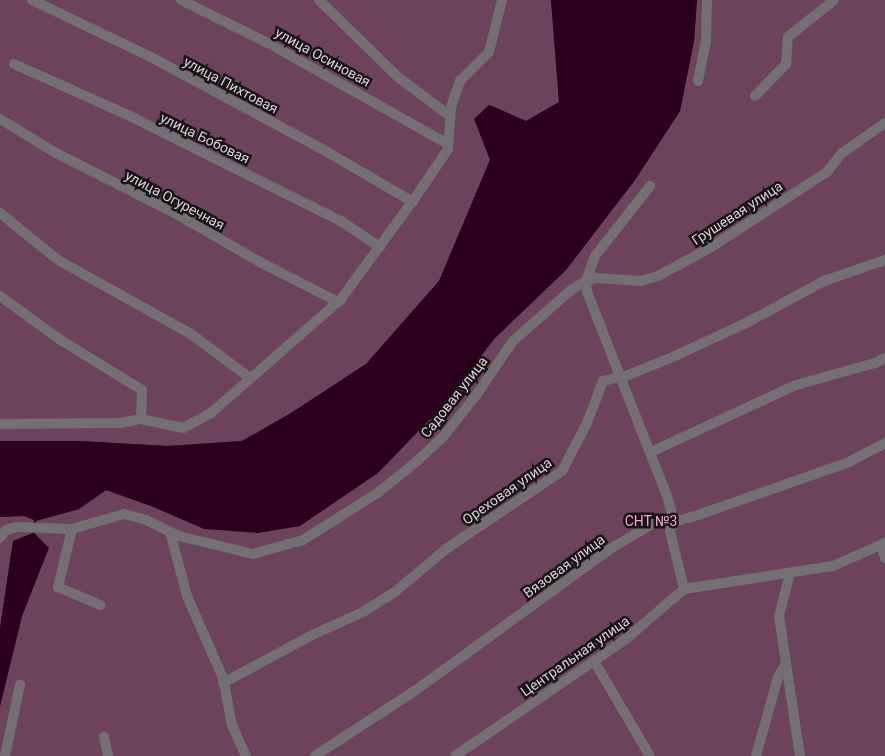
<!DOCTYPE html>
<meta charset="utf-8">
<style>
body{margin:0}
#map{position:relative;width:885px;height:756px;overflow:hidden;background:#33292f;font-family:Roboto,sans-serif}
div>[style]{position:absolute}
.green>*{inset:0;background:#6d425d}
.water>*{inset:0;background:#2e0020}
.minor>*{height:10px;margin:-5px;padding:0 5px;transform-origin:5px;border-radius:5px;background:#746f72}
span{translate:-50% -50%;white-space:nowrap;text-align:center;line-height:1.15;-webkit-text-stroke:5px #181316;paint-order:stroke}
.street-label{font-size:14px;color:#d8d2d5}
.park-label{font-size:14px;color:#faa1d7}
</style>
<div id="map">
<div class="green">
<i style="clip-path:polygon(0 0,551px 0,559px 102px,526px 121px,490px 105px,490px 160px,439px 281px,366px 364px,291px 413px,242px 441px,168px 446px,79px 441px,0 441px)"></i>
<i style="clip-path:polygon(697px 0,885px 0,885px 756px,0 756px,0 706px,22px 616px,48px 548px,34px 533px,35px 521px,79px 509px,106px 490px,151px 506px,438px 411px,495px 338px,566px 270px,635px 180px,680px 111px,694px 41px)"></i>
<i style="clip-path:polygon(24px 515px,34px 520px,33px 533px,13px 541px,0 628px,0 517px)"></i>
</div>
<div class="water">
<i style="clip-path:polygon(551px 0,697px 0,694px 41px,680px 111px,635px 180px,566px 270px,495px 338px,438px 411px,378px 473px,300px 526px,258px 533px,204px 529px,151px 506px,106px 490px,79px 509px,36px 521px,34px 533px,49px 548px,22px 616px,0 706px,0 628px,13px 541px,33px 533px,34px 520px,24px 516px,0 517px,0 441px,79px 441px,168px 446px,242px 441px,291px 413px,366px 364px,439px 281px,490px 160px,474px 119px,489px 105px,526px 121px,559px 102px)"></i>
</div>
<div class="minor">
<i style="left:32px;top:0;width:130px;rotate:25.6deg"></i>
<i style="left:149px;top:56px;width:204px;rotate:28.3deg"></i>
<i style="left:329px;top:153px;width:97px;rotate:30.3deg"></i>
<i style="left:181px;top:0;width:97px;rotate:26.3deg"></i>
<i style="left:268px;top:43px;width:206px;rotate:29.3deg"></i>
<i style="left:319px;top:0;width:110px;rotate:44.3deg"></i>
<i style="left:398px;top:77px;width:65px;rotate:36.9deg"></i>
<i style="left:14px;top:64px;width:127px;rotate:24.1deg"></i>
<i style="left:130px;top:116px;width:236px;rotate:26.5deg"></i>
<i style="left:341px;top:221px;width:47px;rotate:33.7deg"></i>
<i style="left:698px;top:81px;width:41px;rotate:-78.7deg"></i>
<i style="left:706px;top:41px;width:41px;rotate:-88.6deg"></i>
<i style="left:755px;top:96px;width:45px;rotate:-45.9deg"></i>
<i style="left:786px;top:64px;width:27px;rotate:-86deg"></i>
<i style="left:788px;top:37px;width:59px;rotate:-38.8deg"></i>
<i style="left:0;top:119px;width:66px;rotate:31.3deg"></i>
<i style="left:56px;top:153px;width:129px;rotate:26.8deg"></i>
<i style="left:171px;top:211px;width:103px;rotate:29.8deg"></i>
<i style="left:260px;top:262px;width:88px;rotate:27.1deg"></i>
<i style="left:0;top:213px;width:75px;rotate:39deg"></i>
<i style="left:58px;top:260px;width:152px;rotate:29.1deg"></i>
<i style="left:191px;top:334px;width:74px;rotate:36.7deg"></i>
<i style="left:0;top:296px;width:73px;rotate:36.1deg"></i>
<i style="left:59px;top:339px;width:97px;rotate:31.6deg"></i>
<i style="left:142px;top:390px;width:29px;rotate:92deg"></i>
<i style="left:0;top:424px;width:120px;rotate:-0.5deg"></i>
<i style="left:120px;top:423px;width:21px;rotate:-11deg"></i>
<i style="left:141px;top:419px;width:43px;rotate:12.1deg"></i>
<i style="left:183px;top:428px;width:32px;rotate:-28deg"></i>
<i style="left:211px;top:413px;width:173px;rotate:-41.2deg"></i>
<i style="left:341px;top:299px;width:125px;rotate:-53.8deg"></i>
<i style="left:415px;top:198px;width:59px;rotate:-56deg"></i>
<i style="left:448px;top:149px;width:42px;rotate:-85.9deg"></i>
<i style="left:451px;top:107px;width:28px;rotate:-71deg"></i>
<i style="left:460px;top:81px;width:41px;rotate:-45deg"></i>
<i style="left:489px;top:52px;width:54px;rotate:-76deg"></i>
<i style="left:651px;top:452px;width:160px;rotate:-24.8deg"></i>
<i style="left:796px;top:385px;width:82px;rotate:-15.6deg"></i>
<i style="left:875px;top:363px;width:11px;rotate:-27deg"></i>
<i style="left:72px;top:529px;width:60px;rotate:103.6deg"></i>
<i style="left:58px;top:587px;width:46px;rotate:23.2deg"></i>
<i style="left:170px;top:532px;width:66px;rotate:75.1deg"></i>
<i style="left:187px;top:596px;width:90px;rotate:66.3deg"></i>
<i style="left:223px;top:678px;width:48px;rotate:79.2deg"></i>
<i style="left:232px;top:725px;width:34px;rotate:66deg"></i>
<i style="left:0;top:538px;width:10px;rotate:-53deg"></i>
<i style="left:6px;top:530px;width:11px;rotate:-15deg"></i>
<i style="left:17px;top:527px;width:55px;rotate:2.1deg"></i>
<i style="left:72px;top:529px;width:54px;rotate:-16.1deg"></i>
<i style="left:124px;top:514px;width:23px;rotate:15deg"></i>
<i style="left:146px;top:520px;width:37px;rotate:26deg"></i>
<i style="left:179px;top:536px;width:76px;rotate:13.7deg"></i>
<i style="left:253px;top:554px;width:52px;rotate:-15.6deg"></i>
<i style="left:303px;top:540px;width:90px;rotate:-32.3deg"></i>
<i style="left:379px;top:492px;width:49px;rotate:-39.2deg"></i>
<i style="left:417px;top:461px;width:35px;rotate:-43deg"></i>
<i style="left:443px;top:437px;width:55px;rotate:-51.7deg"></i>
<i style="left:477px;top:394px;width:64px;rotate:-55.8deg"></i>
<i style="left:513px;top:341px;width:77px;rotate:-41.3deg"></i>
<i style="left:571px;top:290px;width:17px;rotate:-31deg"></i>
<i style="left:586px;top:281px;width:27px;rotate:-70deg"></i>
<i style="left:595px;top:256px;width:89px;rotate:-51.8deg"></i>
<i style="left:881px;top:545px;width:14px;rotate:73deg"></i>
<i style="left:790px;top:573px;width:44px;rotate:104.3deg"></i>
<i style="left:779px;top:616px;width:142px;rotate:81.5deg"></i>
<i style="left:684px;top:589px;width:60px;rotate:-103.6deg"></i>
<i style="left:670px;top:531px;width:21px;rotate:-87deg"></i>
<i style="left:671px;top:510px;width:15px;rotate:-106deg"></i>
<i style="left:667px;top:496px;width:219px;rotate:-111.4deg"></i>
<i style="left:587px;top:292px;width:11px;rotate:-95deg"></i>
<i style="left:586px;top:281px;width:10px;rotate:-17deg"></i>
<i style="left:596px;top:278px;width:45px;rotate:3.8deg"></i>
<i style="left:641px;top:281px;width:18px;rotate:-16deg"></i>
<i style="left:658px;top:276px;width:57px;rotate:-28.4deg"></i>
<i style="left:708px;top:249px;width:142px;rotate:-32.9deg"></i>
<i style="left:827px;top:172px;width:24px;rotate:-52deg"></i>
<i style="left:842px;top:153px;width:52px;rotate:-34.9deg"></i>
<i style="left:594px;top:661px;width:110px;rotate:59.5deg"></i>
<i style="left:223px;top:683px;width:101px;rotate:-28.3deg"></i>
<i style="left:312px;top:635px;width:56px;rotate:-24.3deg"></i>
<i style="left:363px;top:612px;width:39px;rotate:-32deg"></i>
<i style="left:396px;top:591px;width:65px;rotate:-40deg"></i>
<i style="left:446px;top:549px;width:140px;rotate:-33.9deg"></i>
<i style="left:562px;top:471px;width:54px;rotate:-62.5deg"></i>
<i style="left:587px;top:423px;width:45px;rotate:-69.1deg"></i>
<i style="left:603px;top:381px;width:26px;rotate:-13deg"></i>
<i style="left:628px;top:375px;width:48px;rotate:-21.8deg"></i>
<i style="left:673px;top:357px;width:83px;rotate:-25deg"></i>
<i style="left:748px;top:322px;width:86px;rotate:-28.3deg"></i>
<i style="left:824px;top:281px;width:65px;rotate:-19deg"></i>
<i style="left:104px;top:737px;width:19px;rotate:78deg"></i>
<i style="left:5px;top:756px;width:73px;rotate:-78.1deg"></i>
<i style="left:315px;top:756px;width:121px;rotate:-33.2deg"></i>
<i style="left:416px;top:690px;width:240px;rotate:-36deg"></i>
<i style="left:610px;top:549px;width:51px;rotate:-30.6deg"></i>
<i style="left:654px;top:523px;width:16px"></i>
<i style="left:670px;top:523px;width:29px;rotate:-16deg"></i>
<i style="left:698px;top:515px;width:160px;rotate:-19.3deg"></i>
<i style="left:849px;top:462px;width:41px;rotate:-27.8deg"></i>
<i style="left:455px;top:756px;width:207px;rotate:-34.4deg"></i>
<i style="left:626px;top:639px;width:77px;rotate:-40.8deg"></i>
<i style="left:684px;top:589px;width:151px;rotate:-8.8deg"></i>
<i style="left:833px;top:566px;width:57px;rotate:-23.9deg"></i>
<i style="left:756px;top:756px;width:82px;rotate:-74.4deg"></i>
<i style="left:778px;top:677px;width:16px;rotate:-60deg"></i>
</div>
<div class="street-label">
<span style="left:323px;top:57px;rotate:29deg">улица Осиновая</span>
<span style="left:231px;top:85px;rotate:28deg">улица Пихтовая</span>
<span style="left:205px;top:138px;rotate:26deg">улица Бобовая</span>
<span style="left:175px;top:200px;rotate:28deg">улица Огуречная</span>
<span style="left:737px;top:213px;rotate:-33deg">Грушевая улица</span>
<span style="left:454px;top:397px;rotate:-52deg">Садовая улица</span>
<span style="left:507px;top:491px;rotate:-35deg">Ореховая улица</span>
<span style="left:564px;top:566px;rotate:-36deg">Вязовая улица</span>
<span style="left:575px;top:656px;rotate:-35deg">Центральная улица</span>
</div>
<div class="park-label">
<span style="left:651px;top:521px">СНТ №3</span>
</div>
</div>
